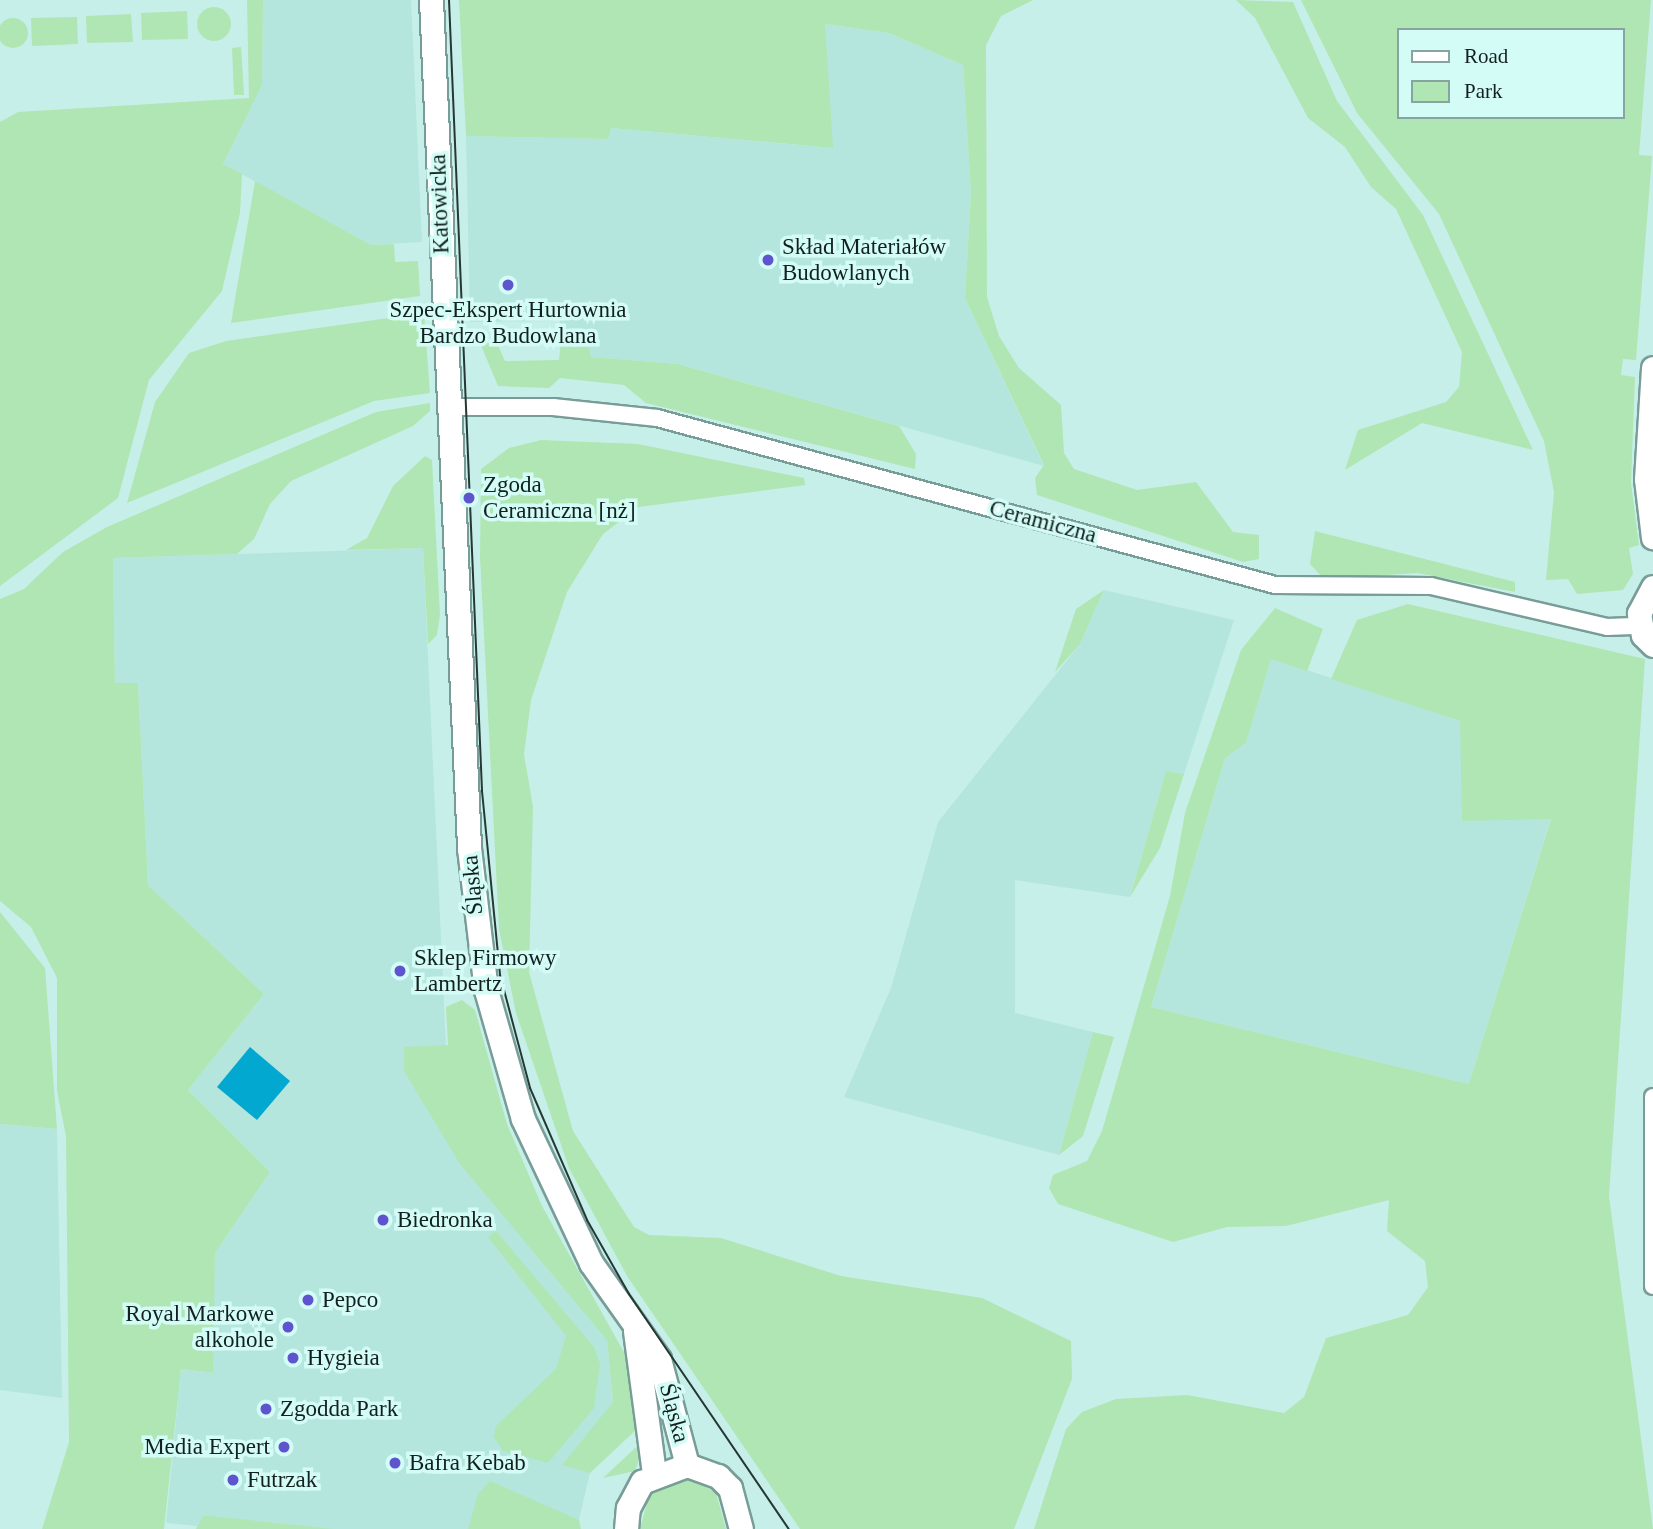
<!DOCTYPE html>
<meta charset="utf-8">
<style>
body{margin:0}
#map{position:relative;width:1653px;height:1529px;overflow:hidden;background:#c7efe9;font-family:"Times New Roman",serif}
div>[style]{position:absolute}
.built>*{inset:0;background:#b4e6de}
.green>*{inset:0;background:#b0e6b3}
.round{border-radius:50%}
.water>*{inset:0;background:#03a8d1}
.roads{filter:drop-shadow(2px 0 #789d98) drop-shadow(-2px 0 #789d98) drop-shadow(0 2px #789d98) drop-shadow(0 -2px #789d98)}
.street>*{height:16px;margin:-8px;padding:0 8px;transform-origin:8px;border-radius:8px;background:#fff}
.secondary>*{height:23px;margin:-11.5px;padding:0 11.5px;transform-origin:11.5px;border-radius:11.5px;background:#fff}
.tram>*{height:2px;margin:-1px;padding:0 1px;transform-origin:1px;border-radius:1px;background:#263835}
.dots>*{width:19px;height:19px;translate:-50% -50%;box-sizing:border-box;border:4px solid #d4fcf6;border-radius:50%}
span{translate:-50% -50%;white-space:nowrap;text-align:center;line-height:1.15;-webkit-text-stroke:7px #d4fcf6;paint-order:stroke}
.street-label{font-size:23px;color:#12211f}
.poi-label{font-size:23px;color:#12211f}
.left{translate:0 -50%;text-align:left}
.right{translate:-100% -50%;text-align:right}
.legend{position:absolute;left:1397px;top:28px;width:228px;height:91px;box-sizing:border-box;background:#d4fcf6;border:2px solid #86a4a0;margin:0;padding:9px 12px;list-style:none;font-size:21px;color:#12211f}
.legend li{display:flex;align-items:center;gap:14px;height:35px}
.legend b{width:35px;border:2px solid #86a4a0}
</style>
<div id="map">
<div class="built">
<i style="clip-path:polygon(263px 0,411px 0,422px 242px,371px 245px,223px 164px,262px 85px)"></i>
<i style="clip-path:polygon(824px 24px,889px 33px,963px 65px,971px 193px,965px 298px,1044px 466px,678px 364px,591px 357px,589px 347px,561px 347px,560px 321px,470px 322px,466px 136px,608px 139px,610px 128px,832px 148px)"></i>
<i style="clip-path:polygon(423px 548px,447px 1069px,607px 1340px,613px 1402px,585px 1464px,590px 1473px,579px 1520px,544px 1529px,226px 1529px,166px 1523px,181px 1369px,212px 1373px,215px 1253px,270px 1172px,188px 1090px,264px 994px,148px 885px,138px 683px,115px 684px,113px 558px)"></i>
<i style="clip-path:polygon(1104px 590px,1234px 620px,1184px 774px,1166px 771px,1130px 897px,1015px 880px,1015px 1013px,1093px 1032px,1059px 1155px,844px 1097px,891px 988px,938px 822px,1080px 644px)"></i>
<i style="clip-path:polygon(1271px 658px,1460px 721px,1551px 818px,1469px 1084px,1151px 1007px,1225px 758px,1246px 743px)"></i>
<i style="clip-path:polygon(0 1124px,57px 1129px,62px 1398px,0 1390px)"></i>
</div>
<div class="green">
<i style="clip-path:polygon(247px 0,263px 0,262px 85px,223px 164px,242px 174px,240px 213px,222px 291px,149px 380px,118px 498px,0 586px,0 122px,18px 112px,249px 98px)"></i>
<i style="clip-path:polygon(459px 0,1033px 0,1001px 16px,986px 45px,987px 297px,999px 336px,1019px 368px,1061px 405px,1064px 453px,1074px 469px,1137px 490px,1196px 482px,1233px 532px,1259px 535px,1259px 559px,1243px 562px,1037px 495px,1035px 478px,1044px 465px,965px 298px,971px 193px,963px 65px,889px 33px,825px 24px,833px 148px,611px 128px,608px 139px,466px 136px)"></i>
<i style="clip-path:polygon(1236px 0,1293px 2px,1337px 101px,1423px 215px,1533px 450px,1422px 423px,1345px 470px,1358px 430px,1446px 402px,1459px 387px,1462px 352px,1396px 209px,1371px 187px,1345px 147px,1308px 118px,1255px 18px)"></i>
<i style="clip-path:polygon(evenodd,1301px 0,1651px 0,1639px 155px,1652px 156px,1636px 360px,1623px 359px,1621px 375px,1635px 377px,1631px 483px,1639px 545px,1629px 548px,1633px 574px,1623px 590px,1577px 594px,1568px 579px,1546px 580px,1554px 492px,1544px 441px,1439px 214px,1357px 113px,1301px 0,1399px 30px,1623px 30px,1623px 117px,1399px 117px,1399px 30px)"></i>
<i class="round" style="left:197px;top:7px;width:34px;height:34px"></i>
<i style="clip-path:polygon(187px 11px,188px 39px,142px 40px,141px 13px)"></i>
<i style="clip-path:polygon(131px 14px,133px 42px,87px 43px,86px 16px)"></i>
<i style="clip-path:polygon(77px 17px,78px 44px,32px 46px,31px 18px)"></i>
<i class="round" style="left:-2px;top:18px;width:30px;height:30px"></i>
<i style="clip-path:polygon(241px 47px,244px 95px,234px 95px,232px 48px)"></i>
<i style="clip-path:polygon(255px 181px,371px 245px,394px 244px,395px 262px,418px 261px,420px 296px,231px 323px)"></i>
<i style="clip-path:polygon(424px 313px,430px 393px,374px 401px,127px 503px,155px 402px,189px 353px,226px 341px)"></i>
<i style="clip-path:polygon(561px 341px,561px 347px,589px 347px,591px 357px,678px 364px,899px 426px,916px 454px,915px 469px,646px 403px,624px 385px,560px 378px,549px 388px,498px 386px,480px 343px,497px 343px,505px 361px,559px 360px)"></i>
<i style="clip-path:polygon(430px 403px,430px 411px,413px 426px,291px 481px,270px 504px,254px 539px,237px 554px,113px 558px,115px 683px,138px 683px,148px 885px,264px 994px,188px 1090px,270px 1172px,215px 1253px,213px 1373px,181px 1369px,164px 1529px,42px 1529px,69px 1442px,66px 1136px,57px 1091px,57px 978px,31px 927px,0 901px,0 599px,24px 589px,63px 552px,107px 527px,376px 412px)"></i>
<i style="clip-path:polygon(541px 440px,638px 444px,804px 478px,805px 485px,639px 507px,603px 534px,567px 592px,531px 700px,524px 754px,533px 807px,529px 972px,573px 1131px,634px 1227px,649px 1235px,721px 1238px,841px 1276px,982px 1298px,1071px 1341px,1072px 1379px,1014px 1529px,800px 1529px,627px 1276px,569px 1168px,516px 1013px,499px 929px,480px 557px,481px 469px,509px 448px)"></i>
<i style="clip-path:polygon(425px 456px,432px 460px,440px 615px,437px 635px,428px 644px,423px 548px,346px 550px,367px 538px,393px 486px)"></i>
<i style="clip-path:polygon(1315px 531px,1515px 582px,1515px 592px,1417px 573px,1324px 579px,1310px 564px)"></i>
<i style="clip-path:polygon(1104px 590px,1080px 644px,1055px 672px,1076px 609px)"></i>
<i style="clip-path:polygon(1408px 604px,1645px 659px,1609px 1196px,1653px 1529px,1034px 1529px,1066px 1429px,1082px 1412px,1116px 1399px,1187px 1395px,1284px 1413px,1304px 1397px,1326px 1338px,1408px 1315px,1428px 1287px,1425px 1261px,1387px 1231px,1389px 1200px,1286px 1226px,1227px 1227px,1173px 1242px,1058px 1204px,1049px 1188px,1053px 1175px,1087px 1161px,1102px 1131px,1170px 896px,1185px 813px,1241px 650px,1275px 608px,1323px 629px,1307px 671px,1271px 659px,1246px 743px,1225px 758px,1151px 1007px,1469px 1084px,1551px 819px,1462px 821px,1460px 721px,1331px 679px,1357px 620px)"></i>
<i style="clip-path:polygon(1166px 771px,1184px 774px,1160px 848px,1130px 897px)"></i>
<i style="clip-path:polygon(0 912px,45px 968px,57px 1129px,0 1124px)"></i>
<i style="clip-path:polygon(462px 1000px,475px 1010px,507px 1124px,542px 1206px,625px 1354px,639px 1427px,590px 1473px,562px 1465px,613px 1402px,607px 1340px,460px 1164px,404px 1071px,404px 1047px,448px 1045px,446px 1007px)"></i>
<i style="clip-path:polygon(1093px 1032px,1114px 1037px,1083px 1136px,1059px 1155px)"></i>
<i style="clip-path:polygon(496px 1231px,594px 1347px,600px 1364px,594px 1408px,548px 1463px,503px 1451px,494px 1437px,496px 1426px,556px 1369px,566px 1336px,488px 1237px)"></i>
<i style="clip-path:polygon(647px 1437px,635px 1471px,603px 1478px)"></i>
<i style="clip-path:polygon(691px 1478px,716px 1493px,726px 1529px,640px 1529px,650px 1492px,662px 1483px)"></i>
<i style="clip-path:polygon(490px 1481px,579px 1520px,581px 1529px,468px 1529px,478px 1494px)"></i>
<i style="clip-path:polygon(203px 1516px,210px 1516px,333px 1529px,196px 1529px)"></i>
</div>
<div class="water">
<i style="clip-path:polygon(250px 1047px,290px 1081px,257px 1120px,217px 1087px)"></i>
</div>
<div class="roads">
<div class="street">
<i style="left:448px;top:407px;width:105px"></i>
<i style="left:553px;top:407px;width:105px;rotate:6deg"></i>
<i style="left:657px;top:418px;width:640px;rotate:15.12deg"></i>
<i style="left:1275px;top:585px;width:156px;rotate:0.4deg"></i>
<i style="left:1431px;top:586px;width:181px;rotate:13.1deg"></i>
<i style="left:1607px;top:627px;width:33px;rotate:-2deg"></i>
<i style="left:1653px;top:1097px;width:189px;rotate:90deg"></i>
</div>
<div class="secondary">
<i style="left:431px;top:0;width:849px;rotate:87.43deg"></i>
<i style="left:469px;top:848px;width:143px;rotate:83.2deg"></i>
<i style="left:486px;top:990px;width:134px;rotate:74deg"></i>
<i style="left:523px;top:1119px;width:159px;rotate:64.7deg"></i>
<i style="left:591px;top:1263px;width:118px;rotate:54.7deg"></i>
<i style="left:659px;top:1359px;width:110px;rotate:75.2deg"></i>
<i style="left:1653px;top:368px;width:111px;rotate:93.6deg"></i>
<i style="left:1646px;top:479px;width:59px;rotate:83.2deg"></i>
<i style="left:1653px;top:587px;width:30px;rotate:118deg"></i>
<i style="left:1639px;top:613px;width:22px;rotate:80deg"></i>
<i style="left:1643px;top:635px;width:14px;rotate:45deg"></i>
<i style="left:635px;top:1331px;width:143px;rotate:82.4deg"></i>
<i style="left:626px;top:1529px;width:21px;rotate:-85deg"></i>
<i style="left:628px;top:1508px;width:30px;rotate:-62deg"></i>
<i style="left:642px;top:1482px;width:48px;rotate:-20.7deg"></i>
<i style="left:687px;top:1465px;width:33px;rotate:20deg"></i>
<i style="left:718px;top:1476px;width:17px;rotate:45deg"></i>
<i style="left:730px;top:1488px;width:42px;rotate:75deg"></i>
</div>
</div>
<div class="tram">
<i style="left:449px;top:0;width:792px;rotate:87.61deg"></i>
<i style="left:482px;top:791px;width:185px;rotate:84.4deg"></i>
<i style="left:500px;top:975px;width:117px;rotate:75.1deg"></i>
<i style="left:530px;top:1088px;width:144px;rotate:66.6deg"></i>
<i style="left:587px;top:1220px;width:85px;rotate:60.4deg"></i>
<i style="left:629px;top:1294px;width:284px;rotate:55.8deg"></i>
</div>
<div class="dots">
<i style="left:768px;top:260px;background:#5e55ce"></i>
<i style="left:508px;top:285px;background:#5e55ce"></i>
<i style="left:469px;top:498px;background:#5e55ce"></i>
<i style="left:400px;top:971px;background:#5e55ce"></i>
<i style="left:383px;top:1220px;background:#5e55ce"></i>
<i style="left:308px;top:1300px;background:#5e55ce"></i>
<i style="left:288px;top:1327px;background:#5e55ce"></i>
<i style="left:293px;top:1358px;background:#5e55ce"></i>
<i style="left:266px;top:1409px;background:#5e55ce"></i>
<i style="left:284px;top:1447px;background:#5e55ce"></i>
<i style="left:395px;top:1463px;background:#5e55ce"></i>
<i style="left:233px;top:1480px;background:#5e55ce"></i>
</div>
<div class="street-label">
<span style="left:440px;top:204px;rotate:-92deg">Katowicka</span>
<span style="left:1043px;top:522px;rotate:15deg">Ceramiczna</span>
<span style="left:473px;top:885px;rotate:-95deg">Śląska</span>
<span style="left:674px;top:1413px;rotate:75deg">Śląska</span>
</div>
<div class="poi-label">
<span class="left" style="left:782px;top:260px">Skład Materiałów<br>Budowlanych</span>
<span style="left:508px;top:323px">Szpec-Ekspert Hurtownia<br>Bardzo Budowlana</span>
<span class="left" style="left:483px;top:498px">Zgoda<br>Ceramiczna [nż]</span>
<span class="left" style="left:414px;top:971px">Sklep Firmowy<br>Lambertz</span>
<span class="left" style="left:397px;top:1220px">Biedronka</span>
<span class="left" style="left:322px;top:1300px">Pepco</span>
<span class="right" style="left:274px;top:1327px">Royal Markowe<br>alkohole</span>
<span class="left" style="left:307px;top:1358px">Hygieia</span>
<span class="left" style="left:280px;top:1409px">Zgodda Park</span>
<span class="right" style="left:270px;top:1447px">Media Expert</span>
<span class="left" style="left:409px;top:1463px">Bafra Kebab</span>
<span class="left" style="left:247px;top:1480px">Futrzak</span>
</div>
<ul class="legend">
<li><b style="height:9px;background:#fff"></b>Road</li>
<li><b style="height:19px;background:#b0e6b3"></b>Park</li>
</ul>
</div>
